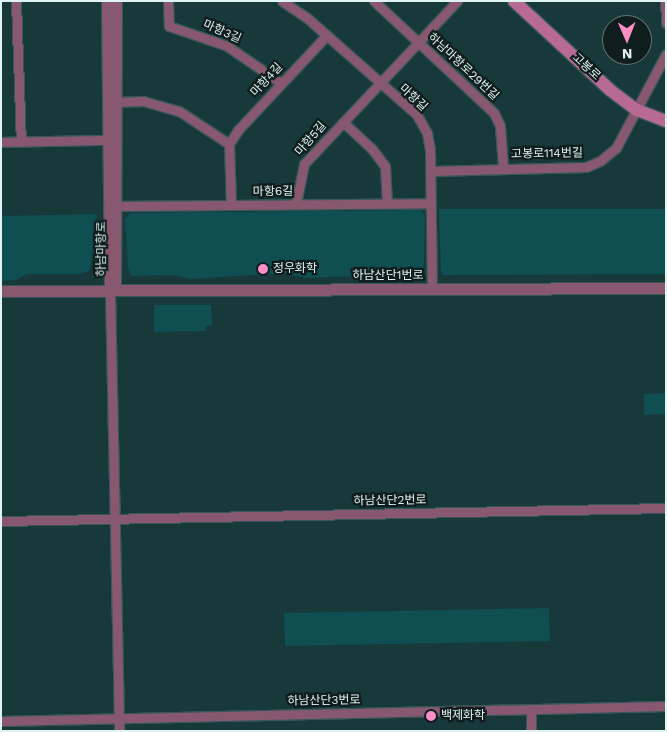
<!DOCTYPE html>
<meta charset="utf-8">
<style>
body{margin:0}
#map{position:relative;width:667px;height:732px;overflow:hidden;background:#17393a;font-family:"Work Sans","Noto Sans KR",sans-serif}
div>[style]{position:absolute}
.green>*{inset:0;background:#0f4f52}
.roads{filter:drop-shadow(1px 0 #375758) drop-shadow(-1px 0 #375758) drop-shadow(0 1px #375758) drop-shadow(0 -1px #375758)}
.minor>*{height:9px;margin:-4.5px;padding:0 4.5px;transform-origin:4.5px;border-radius:4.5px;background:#885870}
.tertiary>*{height:11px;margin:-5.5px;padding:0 5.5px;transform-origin:5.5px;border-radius:5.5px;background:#885870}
.secondary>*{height:12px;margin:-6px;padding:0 6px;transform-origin:6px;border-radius:6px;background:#b76b92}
.dots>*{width:14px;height:14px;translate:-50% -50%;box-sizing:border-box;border:2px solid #0f1d1e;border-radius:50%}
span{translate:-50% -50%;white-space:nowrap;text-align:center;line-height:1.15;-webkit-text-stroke:4.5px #0f1d1e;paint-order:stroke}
.street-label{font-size:12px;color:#e0f3f3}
.poi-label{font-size:12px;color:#e0f3f3}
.left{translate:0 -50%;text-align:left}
.frame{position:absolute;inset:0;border:2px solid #e0f3f3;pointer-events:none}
.north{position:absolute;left:602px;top:15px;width:50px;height:50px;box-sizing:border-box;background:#0f1d1e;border:1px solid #637373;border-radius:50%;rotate:179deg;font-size:14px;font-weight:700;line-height:20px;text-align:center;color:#e0f3f3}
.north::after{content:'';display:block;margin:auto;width:18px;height:22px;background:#fa8fc6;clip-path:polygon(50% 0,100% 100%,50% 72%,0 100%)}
</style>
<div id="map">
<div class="green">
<i style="clip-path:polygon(439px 209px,666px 209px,666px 274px,443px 275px,441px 271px)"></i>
<i style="clip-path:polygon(421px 210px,425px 216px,424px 268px,419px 273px,365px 272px,360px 276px,305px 278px,285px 273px,190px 279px,172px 275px,131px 276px,128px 268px,125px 219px,130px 213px)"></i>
<i style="clip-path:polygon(97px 214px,90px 270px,81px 274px,27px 274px,16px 280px,1px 281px,1px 216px)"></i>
<i style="clip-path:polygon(211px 305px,212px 325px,206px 326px,206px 331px,154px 332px,154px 305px)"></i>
<i style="clip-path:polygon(666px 393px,666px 414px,644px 415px,644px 394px)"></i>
<i style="clip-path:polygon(549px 608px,550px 641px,285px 646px,284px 613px)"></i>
</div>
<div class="roads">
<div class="minor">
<i style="left:16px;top:1px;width:141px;rotate:88deg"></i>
<i style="left:168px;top:1px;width:25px;rotate:88deg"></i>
<i style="left:169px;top:26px;width:61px;rotate:19deg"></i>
<i style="left:227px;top:46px;width:65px;rotate:34.4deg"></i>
<i style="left:282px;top:1px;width:29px;rotate:34deg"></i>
<i style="left:306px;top:17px;width:148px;rotate:41.4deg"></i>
<i style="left:417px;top:115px;width:21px;rotate:61deg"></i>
<i style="left:427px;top:133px;width:17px;rotate:80deg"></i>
<i style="left:430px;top:150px;width:140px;rotate:89.2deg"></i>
<i style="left:374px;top:1px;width:164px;rotate:43deg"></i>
<i style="left:494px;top:113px;width:14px;rotate:65deg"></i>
<i style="left:500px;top:126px;width:41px;rotate:85.8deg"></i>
<i style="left:665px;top:1px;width:22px;rotate:87deg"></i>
<i style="left:116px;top:102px;width:27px;rotate:-2deg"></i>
<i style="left:143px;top:101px;width:37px;rotate:16deg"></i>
<i style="left:179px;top:111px;width:60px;rotate:33.4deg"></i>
<i style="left:343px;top:122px;width:40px;rotate:43deg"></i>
<i style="left:372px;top:149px;width:21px;rotate:53deg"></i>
<i style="left:385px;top:166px;width:36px;rotate:87deg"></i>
<i style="left:1px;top:142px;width:107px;rotate:-1.1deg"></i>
<i style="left:431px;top:171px;width:155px;rotate:-1.5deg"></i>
<i style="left:586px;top:167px;width:15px;rotate:-23deg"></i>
<i style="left:600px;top:161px;width:21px;rotate:-39deg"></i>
<i style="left:616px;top:148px;width:106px;rotate:-62deg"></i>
<i style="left:231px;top:204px;width:60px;rotate:-91.9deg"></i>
<i style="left:229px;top:144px;width:17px;rotate:-57deg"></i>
<i style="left:238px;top:130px;width:130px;rotate:-46.9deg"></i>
<i style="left:296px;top:204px;width:41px;rotate:-78.7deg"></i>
<i style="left:304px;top:164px;width:224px;rotate:-46.8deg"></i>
<i style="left:116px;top:206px;width:315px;rotate:-0.5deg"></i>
<i style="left:110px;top:292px;width:439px;rotate:88.8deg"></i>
<i style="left:1px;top:521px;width:665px;rotate:-1.12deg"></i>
<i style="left:531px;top:710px;width:21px;rotate:90deg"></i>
<i style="left:1px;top:721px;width:665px;rotate:-1.29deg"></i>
</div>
<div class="tertiary">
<i style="left:107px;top:1px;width:291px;rotate:89.4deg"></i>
<i style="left:110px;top:292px;width:8px;rotate:-50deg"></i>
<i style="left:115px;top:286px;width:285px;rotate:-89.8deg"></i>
<i style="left:1px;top:291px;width:665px;rotate:-0.26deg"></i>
</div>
<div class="secondary">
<i style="left:514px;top:1px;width:131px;rotate:42.8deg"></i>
<i style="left:610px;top:90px;width:34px;rotate:37deg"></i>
<i style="left:637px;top:110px;width:31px;rotate:21deg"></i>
</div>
</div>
<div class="dots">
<i style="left:263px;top:269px;background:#fa8fc6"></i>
<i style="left:431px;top:716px;background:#fa8fc6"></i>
</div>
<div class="street-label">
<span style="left:222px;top:32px;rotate:23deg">마항3길</span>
<span style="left:463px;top:67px;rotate:43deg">하남마항로29번길</span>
<span style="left:586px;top:67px;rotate:43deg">고봉로</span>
<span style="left:267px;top:80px;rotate:-47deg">마항4길</span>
<span style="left:413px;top:98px;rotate:43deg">마항길</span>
<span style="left:311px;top:139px;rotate:-49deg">마항5길</span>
<span style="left:547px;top:154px;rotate:-1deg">고봉로114번길</span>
<span style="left:273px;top:192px;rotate:-1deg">마항6길</span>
<span style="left:102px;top:249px;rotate:-90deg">하남마항로</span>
<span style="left:388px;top:276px">하남산단1번로</span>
<span style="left:390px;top:501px;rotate:-1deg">하남산단2번로</span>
<span style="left:324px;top:701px;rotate:-1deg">하남산단3번로</span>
</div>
<div class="poi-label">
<span class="left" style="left:273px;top:269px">정우화학</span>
<span class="left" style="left:441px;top:716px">백제화학</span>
</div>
<div class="frame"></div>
<div class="north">N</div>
</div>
